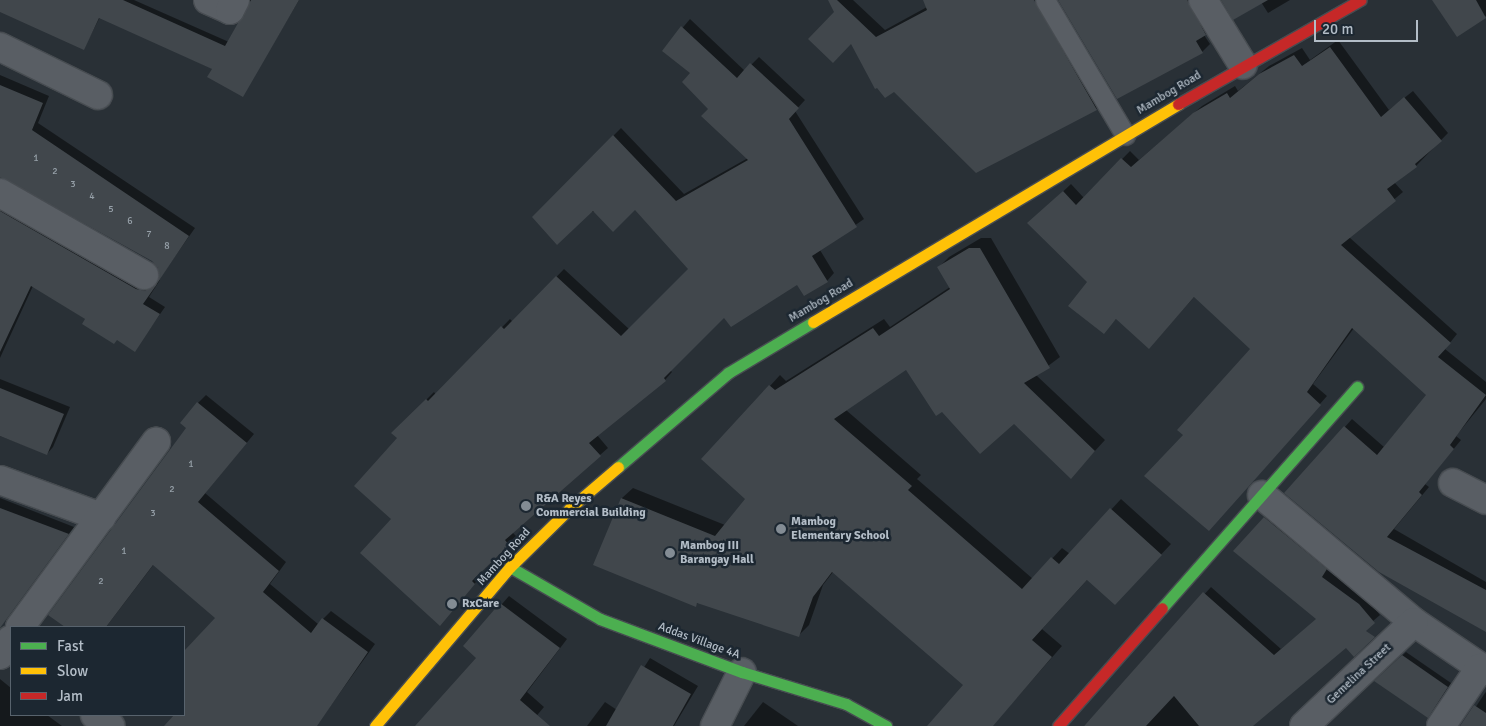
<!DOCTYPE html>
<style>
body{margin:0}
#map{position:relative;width:1486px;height:726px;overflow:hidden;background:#293036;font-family:Signika,sans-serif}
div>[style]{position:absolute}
.shadow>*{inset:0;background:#0007}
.building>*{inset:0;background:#41474c}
.roads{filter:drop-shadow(1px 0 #474c51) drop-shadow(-1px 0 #474c51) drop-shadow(0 1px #474c51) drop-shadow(0 -1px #474c51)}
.lane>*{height:19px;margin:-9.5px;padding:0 9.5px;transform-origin:9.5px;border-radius:9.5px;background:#595e64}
.street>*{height:28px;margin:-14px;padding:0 14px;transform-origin:14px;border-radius:14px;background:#595e64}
.fast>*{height:11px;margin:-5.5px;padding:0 5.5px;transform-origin:5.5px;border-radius:5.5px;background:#4caf50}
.slow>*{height:11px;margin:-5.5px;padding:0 5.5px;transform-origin:5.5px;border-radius:5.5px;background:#ffc107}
.jam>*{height:11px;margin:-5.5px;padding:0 5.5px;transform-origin:5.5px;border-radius:5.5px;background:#c62828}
.dots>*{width:14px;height:14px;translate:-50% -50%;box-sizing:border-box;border:2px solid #1c2731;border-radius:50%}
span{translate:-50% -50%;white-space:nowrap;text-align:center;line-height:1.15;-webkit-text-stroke:5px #1c2731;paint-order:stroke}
.number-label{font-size:10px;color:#96a0a8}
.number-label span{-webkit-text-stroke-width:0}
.street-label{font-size:12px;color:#b3bdc7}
.poi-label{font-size:12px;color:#b3bdc7;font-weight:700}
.left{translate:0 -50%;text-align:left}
.legend{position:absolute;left:10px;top:626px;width:175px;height:90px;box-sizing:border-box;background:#1c2731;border:1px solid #58636d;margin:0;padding:6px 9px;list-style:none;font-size:15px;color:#b3bdc7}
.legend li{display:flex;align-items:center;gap:10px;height:25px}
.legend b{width:25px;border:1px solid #58636d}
.scale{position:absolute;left:1314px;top:20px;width:104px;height:22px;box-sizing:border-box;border:2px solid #b3bdc7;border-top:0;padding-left:6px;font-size:15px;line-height:18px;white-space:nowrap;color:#b3bdc7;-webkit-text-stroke:4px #1c2731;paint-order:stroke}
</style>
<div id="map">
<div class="shadow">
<i style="clip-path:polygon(0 0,134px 0,229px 42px,250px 7px,250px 0,299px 0,243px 95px,213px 69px,100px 17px,84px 48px,0 11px)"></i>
<i style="clip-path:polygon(829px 0,853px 0,885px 30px,927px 7px,924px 0,1044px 0,1104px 101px,1096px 109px,851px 42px)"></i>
<i style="clip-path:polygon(1060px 0,1197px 0,1213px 26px,1204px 35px,1210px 44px,1202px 52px)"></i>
<i style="clip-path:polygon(1223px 0,1290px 0,1268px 13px,1261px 2px)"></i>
<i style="clip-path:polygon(1434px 0,1486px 0,1486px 16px,1457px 35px)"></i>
<i style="clip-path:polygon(690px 19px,745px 71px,759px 57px,805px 100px,795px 111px,864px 219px,820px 250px,834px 273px,827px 281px,797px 283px,724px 316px,670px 370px,672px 372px,665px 380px,597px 435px,608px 448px,512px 532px,516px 536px,479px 573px,482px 575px,447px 616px,392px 519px,399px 438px,393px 433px,434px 392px,436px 395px,510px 319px,513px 322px,564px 269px,629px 329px,690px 269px,635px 208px,533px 217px,621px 128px,684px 194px,748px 158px,710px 109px,692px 73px,663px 51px)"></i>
<i style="clip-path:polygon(1338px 40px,1389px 110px,1413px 91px,1448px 133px,1416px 166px,1394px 182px,1403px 192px,1349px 237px,1457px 334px,1445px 349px,1486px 382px,1486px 399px,1456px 436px,1461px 440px,1425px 484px,1429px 487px,1394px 529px,1486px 582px,1486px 630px,1286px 493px,1352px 419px,1384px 447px,1427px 395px,1354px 328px,1313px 384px,1327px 396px,1217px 521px,1185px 435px,1252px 349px,1195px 296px,1156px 340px,1117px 318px,1104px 332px,1088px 282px,1037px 216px,1071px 184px,1084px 198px,1130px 151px,1139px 160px,1202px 106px,1235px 86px,1238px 91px,1269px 66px,1302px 48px,1310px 60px)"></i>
<i style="clip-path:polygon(0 75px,49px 96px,38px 123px,195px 228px,159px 279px,159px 267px,153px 261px,0 168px)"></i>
<i style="clip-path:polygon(7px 205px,152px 284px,160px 280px,149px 297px,165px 307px,135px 350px,33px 286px,0 358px,0 212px)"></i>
<i style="clip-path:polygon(981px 238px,991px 238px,1060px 357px,1036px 375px,1105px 440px,1071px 477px,1014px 422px,907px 368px,846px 410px,921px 475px,917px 479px,1033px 579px,1062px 548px,1070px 554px,1121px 499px,1171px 544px,1125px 593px,1088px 579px,1042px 629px,1062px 646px,992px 726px,945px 726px,965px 685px,833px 572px,823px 585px,809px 625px,798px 636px,699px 602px,695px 605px,595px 565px,622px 498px,633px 488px,725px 525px,747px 499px,703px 459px,780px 375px,786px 381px,884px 319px,890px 327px,950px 287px,939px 267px,949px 257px)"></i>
<i style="clip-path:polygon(0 379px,70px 407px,53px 447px,47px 454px,0 436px)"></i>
<i style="clip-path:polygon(206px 395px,254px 434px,205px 493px,286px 562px,270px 584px,318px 624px,331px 611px,375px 644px,316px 726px,182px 726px,173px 718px,184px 715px,184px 706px,190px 700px,184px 694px,184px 652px,216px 618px,154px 564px,106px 627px,67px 627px,50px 614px,188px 428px,198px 403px)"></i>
<i style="clip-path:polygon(0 498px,74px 527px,7px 616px,0 613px)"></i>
<i style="clip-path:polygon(1271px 511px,1332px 562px,1327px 570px,1365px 597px,1380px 615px,1251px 726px,1084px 726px,1211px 587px,1281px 649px,1318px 619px,1264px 517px)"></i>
<i style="clip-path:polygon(509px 596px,567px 639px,527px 692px,544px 707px,528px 726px,429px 726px,478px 658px,465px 646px)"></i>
<i style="clip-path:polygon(1406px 652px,1451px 683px,1431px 713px,1376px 681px)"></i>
<i style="clip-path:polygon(650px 658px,698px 686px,674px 726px,587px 726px,605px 702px,617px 710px)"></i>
<i style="clip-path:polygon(0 679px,11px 688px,11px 715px,47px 715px,62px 726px,0 726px)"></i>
<i style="clip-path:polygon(1486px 692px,1486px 726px,1463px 726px,1485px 693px)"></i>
<i style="clip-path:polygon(763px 702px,798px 726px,744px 726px)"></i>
</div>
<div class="building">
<i style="clip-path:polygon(0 0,123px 0,225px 46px,251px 0,299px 0,243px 97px,207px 77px,212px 69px,99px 18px,84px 50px,0 12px)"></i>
<i style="clip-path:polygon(828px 0,837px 0,876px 37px,927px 10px,923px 0,1034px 0,1097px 110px,976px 173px,894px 92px,885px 98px,877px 88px,875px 89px,851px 44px,833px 63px,808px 39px,834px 12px)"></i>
<i style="clip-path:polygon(1058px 0,1187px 0,1206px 35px,1196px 41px,1203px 53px,1117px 99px)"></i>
<i style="clip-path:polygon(1221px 0,1268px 0,1233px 20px)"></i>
<i style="clip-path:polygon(1432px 0,1476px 0,1486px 18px,1457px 37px)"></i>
<i style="clip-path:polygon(681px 26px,737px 78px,750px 63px,799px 108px,789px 119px,857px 227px,812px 256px,828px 282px,804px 296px,797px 285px,731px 327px,724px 318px,664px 378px,666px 381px,589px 443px,601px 456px,505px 540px,509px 545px,472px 581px,475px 584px,440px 626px,360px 553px,391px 519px,354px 486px,397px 438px,391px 433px,426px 399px,428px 401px,501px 326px,504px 329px,556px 276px,621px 336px,688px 269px,635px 210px,613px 232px,593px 211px,557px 245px,532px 217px,613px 135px,676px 201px,748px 160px,701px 116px,708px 109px,682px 82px,690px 73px,662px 51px)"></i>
<i style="clip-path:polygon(1330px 47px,1381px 117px,1404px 97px,1442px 141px,1415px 164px,1417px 167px,1387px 189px,1396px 201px,1341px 245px,1451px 343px,1438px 357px,1486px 395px,1450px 445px,1454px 449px,1419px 492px,1422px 495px,1387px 537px,1486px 590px,1486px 632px,1379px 572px,1284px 493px,1344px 426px,1377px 455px,1426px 395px,1352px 328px,1307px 392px,1321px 405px,1209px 531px,1144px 476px,1183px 435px,1177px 430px,1250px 349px,1194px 297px,1149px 349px,1116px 319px,1104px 334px,1068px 306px,1087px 282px,1027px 223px,1063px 191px,1076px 205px,1121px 158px,1131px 167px,1193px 113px,1227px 93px,1230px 98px,1259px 74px,1294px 55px,1302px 66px)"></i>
<i style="clip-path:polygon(0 85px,43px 103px,32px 130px,189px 236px,158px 282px,158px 268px,152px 261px,0 177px)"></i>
<i style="clip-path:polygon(0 211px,136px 289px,145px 291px,157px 284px,143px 304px,160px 314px,135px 352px,117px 340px,114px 344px,82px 324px,85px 319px,31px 286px,0 352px)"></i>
<i style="clip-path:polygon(969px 248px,980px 248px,1050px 368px,1024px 383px,1095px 451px,1071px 479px,1014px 424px,980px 454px,942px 412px,936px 416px,906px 370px,834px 419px,912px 486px,908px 490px,1022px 589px,1051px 557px,1059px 564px,1110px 508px,1162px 555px,1115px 605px,1087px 580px,1032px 640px,1052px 657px,993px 726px,927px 726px,963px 685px,832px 572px,813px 597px,799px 637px,697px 603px,696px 607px,593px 565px,621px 498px,715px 536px,745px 499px,701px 459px,769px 385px,775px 390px,873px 328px,879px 336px,950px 289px,937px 267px)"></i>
<i style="clip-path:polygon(0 388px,64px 414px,47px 455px,0 436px)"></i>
<i style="clip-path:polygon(197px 402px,247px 443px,198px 502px,279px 571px,263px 592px,311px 633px,322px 618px,368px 652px,317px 726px,164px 726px,174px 715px,184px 715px,184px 651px,215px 618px,153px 565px,106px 627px,65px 627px,48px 615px,186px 428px,180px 423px)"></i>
<i style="clip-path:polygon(0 508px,69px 534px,0 628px)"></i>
<i style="clip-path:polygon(1264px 517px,1327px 569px,1322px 577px,1359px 604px,1375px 623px,1366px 631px,1375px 637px,1354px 657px,1346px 648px,1253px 726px,1199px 726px,1174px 696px,1146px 726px,1084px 726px,1203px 592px,1274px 655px,1316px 619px,1233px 551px)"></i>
<i style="clip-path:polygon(500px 603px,560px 648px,520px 700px,550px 726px,415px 726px,476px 658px,463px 646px)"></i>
<i style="clip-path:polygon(1402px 655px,1448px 687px,1428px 718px,1374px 681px)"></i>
<i style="clip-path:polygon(641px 665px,691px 694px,673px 726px,606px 726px)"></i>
<i style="clip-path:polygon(1474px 705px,1486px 713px,1486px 726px,1460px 726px)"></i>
</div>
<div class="roads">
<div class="lane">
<i style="left:1045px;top:0;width:157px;rotate:59.3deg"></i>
</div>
<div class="street">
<i style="left:208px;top:0;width:24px;rotate:24deg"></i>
<i style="left:230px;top:10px;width:11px;rotate:-63deg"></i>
<i style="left:1203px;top:0;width:76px;rotate:58.4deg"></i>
<i style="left:0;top:47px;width:109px;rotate:26.1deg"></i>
<i style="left:0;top:193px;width:166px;rotate:29.7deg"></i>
<i style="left:0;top:480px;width:108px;rotate:20.1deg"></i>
<i style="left:1453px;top:483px;width:37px;rotate:27deg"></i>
<i style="left:1262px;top:495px;width:198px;rotate:39.9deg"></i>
<i style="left:1414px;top:622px;width:87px;rotate:34.2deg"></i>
<i style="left:20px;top:627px;width:230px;rotate:-53.7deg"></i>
<i style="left:0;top:655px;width:19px;rotate:-55deg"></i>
<i style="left:95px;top:715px;width:19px;rotate:36deg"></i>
<i style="left:715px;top:726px;width:60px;rotate:-63.4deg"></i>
<i style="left:1304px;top:726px;width:151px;rotate:-43.4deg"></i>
<i style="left:1441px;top:726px;width:70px;rotate:-56.1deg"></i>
</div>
<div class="fast">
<i style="left:618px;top:467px;width:145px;rotate:-40.5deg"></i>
<i style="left:728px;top:373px;width:99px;rotate:-31deg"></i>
<i style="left:510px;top:567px;width:104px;rotate:30deg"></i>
<i style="left:600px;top:619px;width:152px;rotate:20.5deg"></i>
<i style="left:742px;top:672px;width:109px;rotate:17.1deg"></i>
<i style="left:846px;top:704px;width:46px;rotate:28.8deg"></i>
<i style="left:1162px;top:608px;width:295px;rotate:-48.6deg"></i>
</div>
<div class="slow">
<i style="left:813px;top:322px;width:425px;rotate:-30.8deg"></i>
<i style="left:375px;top:726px;width:209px;rotate:-49.7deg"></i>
<i style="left:510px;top:567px;width:84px;rotate:-44.5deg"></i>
<i style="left:570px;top:508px;width:63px;rotate:-40.5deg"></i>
</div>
<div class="jam">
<i style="left:1178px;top:104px;width:210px;rotate:-29.7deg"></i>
<i style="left:1058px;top:726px;width:157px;rotate:-48.6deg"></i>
</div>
</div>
<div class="dots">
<i style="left:526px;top:506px;background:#838c94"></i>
<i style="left:781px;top:529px;background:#838c94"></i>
<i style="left:670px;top:553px;background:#838c94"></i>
<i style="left:452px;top:604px;background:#838c94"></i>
</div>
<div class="number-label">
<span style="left:36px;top:159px">1</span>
<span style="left:55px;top:172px">2</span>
<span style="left:73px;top:185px">3</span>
<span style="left:92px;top:197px">4</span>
<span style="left:111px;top:210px">5</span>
<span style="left:130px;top:222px">6</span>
<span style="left:149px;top:235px">7</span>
<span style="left:167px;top:247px">8</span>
<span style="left:191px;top:465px">1</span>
<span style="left:172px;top:490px">2</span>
<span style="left:153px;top:514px">3</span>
<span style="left:124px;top:552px">1</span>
<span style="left:101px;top:582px">2</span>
</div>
<div class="street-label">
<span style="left:1169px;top:93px;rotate:-31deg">Mambog Road</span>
<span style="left:821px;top:301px;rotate:-31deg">Mambog Road</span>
<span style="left:504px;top:557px;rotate:-48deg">Mambog Road</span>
<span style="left:699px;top:641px;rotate:20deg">Addas Village 4A</span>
<span style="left:1359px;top:674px;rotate:-43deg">Gemelina Street</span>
</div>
<div class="poi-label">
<span class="left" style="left:536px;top:506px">R&amp;A Reyes<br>Commercial Building</span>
<span class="left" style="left:791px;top:529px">Mambog<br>Elementary School</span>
<span class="left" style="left:680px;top:553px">Mambog III<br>Barangay Hall</span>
<span class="left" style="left:462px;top:604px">RxCare</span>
</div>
<ul class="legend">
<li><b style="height:6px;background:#4caf50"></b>Fast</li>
<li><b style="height:6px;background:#ffc107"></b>Slow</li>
<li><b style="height:6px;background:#c62828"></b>Jam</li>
</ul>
<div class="scale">20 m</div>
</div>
